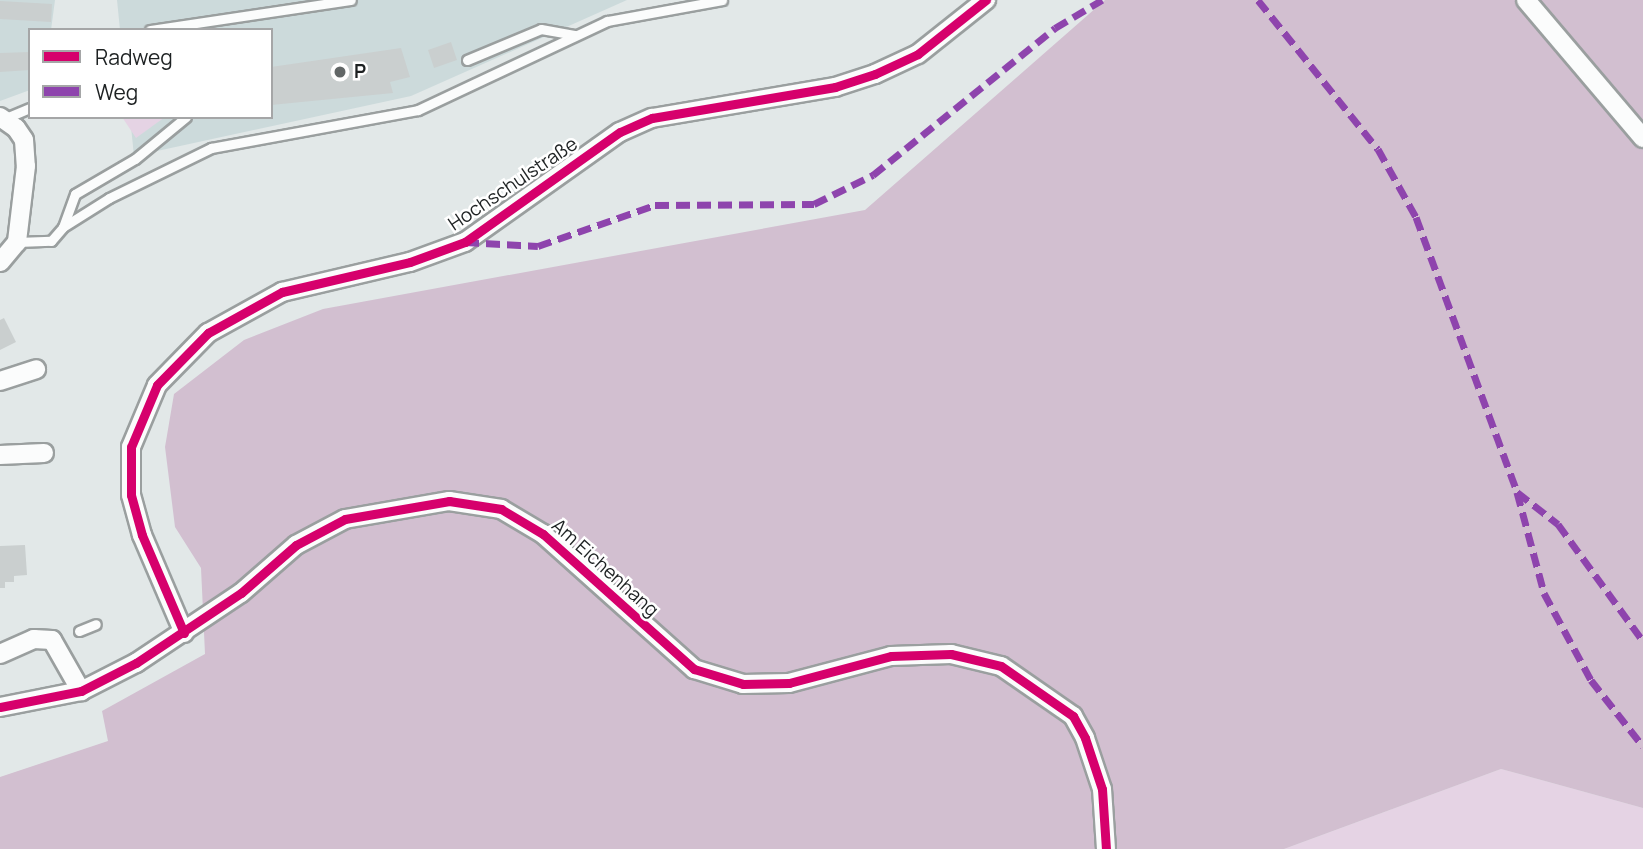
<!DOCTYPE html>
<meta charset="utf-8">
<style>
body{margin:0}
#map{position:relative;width:1643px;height:849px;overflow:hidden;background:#e2e8e8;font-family:Manrope,sans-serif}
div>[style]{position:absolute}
.built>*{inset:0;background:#ccdadb}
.green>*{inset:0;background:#e5d3e4}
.forest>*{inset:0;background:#d2bfd0}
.building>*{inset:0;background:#cacfcf}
.roads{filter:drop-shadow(2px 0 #9a9f9f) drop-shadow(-2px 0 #9a9f9f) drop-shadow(0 2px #9a9f9f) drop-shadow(0 -2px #9a9f9f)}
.service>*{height:9px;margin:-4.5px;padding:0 4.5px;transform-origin:4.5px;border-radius:4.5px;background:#fbfcfc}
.minor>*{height:18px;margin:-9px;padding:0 9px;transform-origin:9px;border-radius:9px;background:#fbfcfc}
.quiet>*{height:7px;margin-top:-3.5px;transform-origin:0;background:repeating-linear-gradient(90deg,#8e44ad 0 14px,transparent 0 21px)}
.cycleway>*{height:9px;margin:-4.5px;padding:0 4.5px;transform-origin:4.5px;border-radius:4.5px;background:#d6006c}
.dots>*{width:19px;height:19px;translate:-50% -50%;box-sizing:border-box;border:4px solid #fff;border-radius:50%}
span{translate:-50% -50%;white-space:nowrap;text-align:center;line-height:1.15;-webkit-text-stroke:5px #fff;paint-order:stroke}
.poi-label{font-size:19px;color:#1d2122;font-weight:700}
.left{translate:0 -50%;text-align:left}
.street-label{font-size:19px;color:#1d2122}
.legend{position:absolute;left:28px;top:28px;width:245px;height:91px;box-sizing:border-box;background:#fff;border:2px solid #a5a6a7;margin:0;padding:9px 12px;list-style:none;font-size:21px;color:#1d2122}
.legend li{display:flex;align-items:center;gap:14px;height:35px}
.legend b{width:35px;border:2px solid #a5a6a7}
</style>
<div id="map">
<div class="built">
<i style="clip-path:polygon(0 0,55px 0,51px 30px,30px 30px,30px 90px,0 101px)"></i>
<i style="clip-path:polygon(117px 0,627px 0,411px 96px,134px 156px,130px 117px,271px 117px,271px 30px,120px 30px)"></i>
</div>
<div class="green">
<i style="clip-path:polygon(122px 117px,165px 117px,136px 138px)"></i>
<i style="clip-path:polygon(1501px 769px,1643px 808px,1643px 849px,1284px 849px)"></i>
</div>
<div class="forest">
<i style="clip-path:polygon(1105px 0,1643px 0,1643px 808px,1501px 769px,1284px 849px,0 849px,0 777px,108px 741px,102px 711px,205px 654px,201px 568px,175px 527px,165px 447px,174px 394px,244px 340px,323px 309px,865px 210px)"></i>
</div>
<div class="building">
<i style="clip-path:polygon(0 1px,52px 4px,51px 22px,0 19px)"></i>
<i style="clip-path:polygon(451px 42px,457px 60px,434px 68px,428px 50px)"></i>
<i style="clip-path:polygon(401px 48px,410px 77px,390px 82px,393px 93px,271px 105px,271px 67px)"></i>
<i style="clip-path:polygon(30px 52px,30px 70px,0 72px,0 53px)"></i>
<i style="clip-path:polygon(4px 318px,16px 342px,0 350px,0 320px)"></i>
<i style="clip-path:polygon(25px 545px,27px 575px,14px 576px,14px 582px,5px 582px,5px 588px,0 588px,0 546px)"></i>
</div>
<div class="roads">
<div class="service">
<i style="left:150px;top:30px;width:203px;rotate:-8.5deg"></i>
<i style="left:467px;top:60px;width:80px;rotate:-22.7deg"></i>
<i style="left:541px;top:29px;width:35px;rotate:10deg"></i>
<i style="left:6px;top:118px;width:26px;rotate:-23deg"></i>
<i style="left:63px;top:227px;width:35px;rotate:-70deg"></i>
<i style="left:75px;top:194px;width:69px;rotate:-30.3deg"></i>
<i style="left:135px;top:159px;width:66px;rotate:-39.5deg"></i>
<i style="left:17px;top:242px;width:34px;rotate:-2deg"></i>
<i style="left:51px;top:241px;width:18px;rotate:-49deg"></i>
<i style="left:63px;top:227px;width:54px;rotate:-32.2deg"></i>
<i style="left:109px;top:198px;width:114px;rotate:-26.1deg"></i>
<i style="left:211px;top:148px;width:210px;rotate:-10.4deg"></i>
<i style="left:418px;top:110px;width:209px;rotate:-25.2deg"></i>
<i style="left:607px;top:21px;width:117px;rotate:-10.3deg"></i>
<i style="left:79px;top:631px;width:18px;rotate:-22deg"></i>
</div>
<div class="minor">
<i style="left:1526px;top:0;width:181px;rotate:49.7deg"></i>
<i style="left:0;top:117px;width:19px;rotate:35deg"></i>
<i style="left:16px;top:128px;width:14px;rotate:56deg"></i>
<i style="left:24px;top:140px;width:26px;rotate:86deg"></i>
<i style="left:26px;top:166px;width:77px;rotate:96.8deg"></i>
<i style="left:17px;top:242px;width:26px;rotate:130deg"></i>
<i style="left:0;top:381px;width:38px;rotate:-18deg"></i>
<i style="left:0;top:455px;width:44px;rotate:-2.6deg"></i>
<i style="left:184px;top:633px;width:107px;rotate:-113.2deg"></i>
<i style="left:142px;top:535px;width:41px;rotate:-105.4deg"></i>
<i style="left:131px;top:495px;width:48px;rotate:-90deg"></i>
<i style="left:131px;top:447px;width:67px;rotate:-67.2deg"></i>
<i style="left:157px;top:385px;width:73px;rotate:-45.6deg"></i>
<i style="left:208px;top:333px;width:85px;rotate:-29deg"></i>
<i style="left:282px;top:292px;width:131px;rotate:-13.2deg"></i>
<i style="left:410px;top:262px;width:59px;rotate:-20deg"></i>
<i style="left:465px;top:242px;width:190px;rotate:-35.4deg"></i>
<i style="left:620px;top:132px;width:35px;rotate:-24deg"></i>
<i style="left:652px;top:118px;width:186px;rotate:-9.6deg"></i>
<i style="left:835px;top:87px;width:42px;rotate:-18deg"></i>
<i style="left:875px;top:74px;width:47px;rotate:-24.9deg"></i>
<i style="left:918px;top:54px;width:87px;rotate:-38.5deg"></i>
<i style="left:0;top:654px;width:37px;rotate:-24deg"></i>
<i style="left:34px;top:639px;width:18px;rotate:3deg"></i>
<i style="left:52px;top:640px;width:59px;rotate:60.4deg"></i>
<i style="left:0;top:707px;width:83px;rotate:-11.2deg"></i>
<i style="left:81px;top:691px;width:62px;rotate:-27deg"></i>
<i style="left:136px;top:663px;width:126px;rotate:-33.7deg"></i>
<i style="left:241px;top:593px;width:73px;rotate:-41.1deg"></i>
<i style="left:296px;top:545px;width:55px;rotate:-28deg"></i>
<i style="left:345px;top:519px;width:106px;rotate:-9.8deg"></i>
<i style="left:449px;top:501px;width:53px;rotate:8.7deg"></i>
<i style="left:501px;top:509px;width:49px;rotate:30.8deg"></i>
<i style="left:543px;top:534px;width:203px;rotate:41.8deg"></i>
<i style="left:694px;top:669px;width:51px;rotate:17deg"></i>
<i style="left:743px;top:684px;width:46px;rotate:-1.2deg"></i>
<i style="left:789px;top:683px;width:106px;rotate:-14.8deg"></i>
<i style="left:891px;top:656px;width:60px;rotate:-1.9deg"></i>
<i style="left:951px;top:654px;width:51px;rotate:13.5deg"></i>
<i style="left:1001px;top:666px;width:88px;rotate:34.8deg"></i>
<i style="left:1073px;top:716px;width:25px;rotate:61deg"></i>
<i style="left:1085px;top:738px;width:54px;rotate:71.6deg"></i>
<i style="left:1102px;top:789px;width:60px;rotate:86.2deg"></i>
</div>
</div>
<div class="quiet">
<i style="left:1258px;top:0;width:191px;rotate:51.2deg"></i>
<i style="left:1378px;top:149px;width:78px;rotate:60.8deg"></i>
<i style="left:1416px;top:217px;width:293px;rotate:69.8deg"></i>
<i style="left:1517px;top:492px;width:105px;rotate:75deg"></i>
<i style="left:1544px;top:593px;width:99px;rotate:61.6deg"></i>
<i style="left:1591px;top:680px;width:84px;rotate:51.8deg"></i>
<i style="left:465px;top:242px;width:73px;rotate:3.1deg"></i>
<i style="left:538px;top:246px;width:124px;rotate:-19.3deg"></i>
<i style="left:655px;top:205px;width:159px;rotate:-0.4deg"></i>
<i style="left:814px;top:204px;width:66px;rotate:-26.2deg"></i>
<i style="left:873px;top:175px;width:234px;rotate:-38.9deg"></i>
<i style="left:1055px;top:28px;width:55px;rotate:-30.8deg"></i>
<i style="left:1517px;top:492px;width:52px;rotate:38deg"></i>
<i style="left:1558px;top:524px;width:145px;rotate:54deg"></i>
</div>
<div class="cycleway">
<i style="left:184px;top:633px;width:107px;rotate:-113.2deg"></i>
<i style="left:142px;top:535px;width:41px;rotate:-105.4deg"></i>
<i style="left:131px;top:495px;width:48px;rotate:-90deg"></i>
<i style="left:131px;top:447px;width:67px;rotate:-67.2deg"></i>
<i style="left:157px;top:385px;width:73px;rotate:-45.6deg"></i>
<i style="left:208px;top:333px;width:85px;rotate:-29deg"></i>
<i style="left:282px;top:292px;width:131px;rotate:-13.2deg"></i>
<i style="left:410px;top:262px;width:59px;rotate:-20deg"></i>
<i style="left:465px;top:242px;width:190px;rotate:-35.4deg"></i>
<i style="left:620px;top:132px;width:35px;rotate:-24deg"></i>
<i style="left:652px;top:118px;width:186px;rotate:-9.6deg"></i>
<i style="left:835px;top:87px;width:42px;rotate:-18deg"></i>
<i style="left:875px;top:74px;width:47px;rotate:-24.9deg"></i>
<i style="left:918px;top:54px;width:87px;rotate:-38.5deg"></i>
<i style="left:0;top:707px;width:83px;rotate:-11.2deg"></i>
<i style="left:81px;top:691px;width:62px;rotate:-27deg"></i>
<i style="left:136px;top:663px;width:126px;rotate:-33.7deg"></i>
<i style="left:241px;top:593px;width:73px;rotate:-41.1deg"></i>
<i style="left:296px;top:545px;width:55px;rotate:-28deg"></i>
<i style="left:345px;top:519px;width:106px;rotate:-9.8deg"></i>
<i style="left:449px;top:501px;width:53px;rotate:8.7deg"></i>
<i style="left:501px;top:509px;width:49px;rotate:30.8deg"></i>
<i style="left:543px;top:534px;width:203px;rotate:41.8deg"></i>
<i style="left:694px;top:669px;width:51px;rotate:17deg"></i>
<i style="left:743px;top:684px;width:46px;rotate:-1.2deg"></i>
<i style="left:789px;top:683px;width:106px;rotate:-14.8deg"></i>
<i style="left:891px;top:656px;width:60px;rotate:-1.9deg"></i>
<i style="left:951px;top:654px;width:51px;rotate:13.5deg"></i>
<i style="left:1001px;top:666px;width:88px;rotate:34.8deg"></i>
<i style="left:1073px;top:716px;width:25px;rotate:61deg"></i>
<i style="left:1085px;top:738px;width:54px;rotate:71.6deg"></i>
<i style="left:1102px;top:789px;width:60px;rotate:86.2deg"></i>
</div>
<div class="dots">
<i style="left:340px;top:72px;background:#626767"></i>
</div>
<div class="poi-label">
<span class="left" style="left:354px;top:72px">P</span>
</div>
<div class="street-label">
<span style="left:513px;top:184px;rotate:-34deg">Hochschulstraße</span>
<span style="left:605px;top:568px;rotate:42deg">Am Eichenhang</span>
</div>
<ul class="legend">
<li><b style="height:9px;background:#d6006c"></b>Radweg</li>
<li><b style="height:9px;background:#8e44ad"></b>Weg</li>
</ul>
</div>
